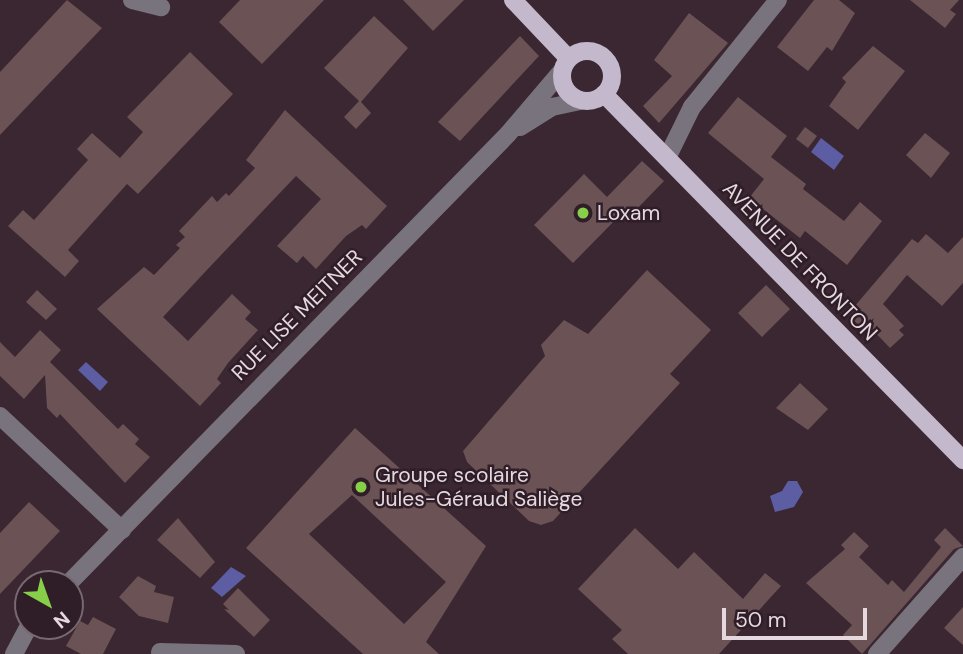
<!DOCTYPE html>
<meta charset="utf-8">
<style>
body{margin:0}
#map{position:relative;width:963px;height:654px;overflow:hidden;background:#3a2732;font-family:"DM Sans",sans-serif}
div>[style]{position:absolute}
.water>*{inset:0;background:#5c5da3}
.building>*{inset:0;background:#6b5254}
.minor>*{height:18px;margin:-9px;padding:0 9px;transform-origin:9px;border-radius:9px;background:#79737d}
.major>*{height:18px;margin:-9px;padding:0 9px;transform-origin:9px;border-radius:9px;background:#c4b9cc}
.major>.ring{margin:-9px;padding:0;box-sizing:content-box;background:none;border:18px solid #c4b9cc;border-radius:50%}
.dots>*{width:19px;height:19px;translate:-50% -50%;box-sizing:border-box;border:4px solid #2f1d28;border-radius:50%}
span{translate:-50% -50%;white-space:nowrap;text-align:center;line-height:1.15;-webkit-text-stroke:5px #2f1d28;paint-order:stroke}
.poi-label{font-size:21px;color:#e5d8df}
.left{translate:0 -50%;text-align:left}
.street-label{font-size:21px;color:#e5d8df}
.north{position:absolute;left:14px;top:570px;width:70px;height:70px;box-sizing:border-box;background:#2f1d28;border:2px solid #786871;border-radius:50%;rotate:140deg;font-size:19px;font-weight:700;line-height:28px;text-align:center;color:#e5d8df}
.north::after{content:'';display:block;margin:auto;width:24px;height:32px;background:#88cf49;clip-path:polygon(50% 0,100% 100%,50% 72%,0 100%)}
.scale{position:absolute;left:722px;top:608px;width:145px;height:32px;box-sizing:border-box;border:4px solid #e5d8df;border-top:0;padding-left:9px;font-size:21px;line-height:24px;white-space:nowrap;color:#e5d8df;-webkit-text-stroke:5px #2f1d28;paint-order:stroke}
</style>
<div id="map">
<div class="water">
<i style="clip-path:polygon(821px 138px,844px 156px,834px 170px,811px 152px)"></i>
<i style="clip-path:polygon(86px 362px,108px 382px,100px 391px,78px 370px)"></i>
<i style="clip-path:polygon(788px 481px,797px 481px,803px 492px,794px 507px,775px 512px,770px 496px,782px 491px)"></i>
<i style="clip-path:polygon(231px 567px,246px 576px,222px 597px,211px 588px)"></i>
</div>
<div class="building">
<i style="clip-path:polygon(67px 0,102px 28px,0 135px,0 72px)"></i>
<i style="clip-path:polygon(240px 0,324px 0,262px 64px,219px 22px)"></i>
<i style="clip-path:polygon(403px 0,464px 0,433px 31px)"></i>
<i style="clip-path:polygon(814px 0,839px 0,855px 13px,832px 51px,827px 47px,808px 71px,777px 47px)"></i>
<i style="clip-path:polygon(910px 0,959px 0,950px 10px,956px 14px,945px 28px)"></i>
<i style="clip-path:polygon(689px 13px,728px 43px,659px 123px,643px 106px,672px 76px,654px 60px)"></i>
<i style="clip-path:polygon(374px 16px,408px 48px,361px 102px,371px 113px,356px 129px,344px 117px,359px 101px,324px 68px)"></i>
<i style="clip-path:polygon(520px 36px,539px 56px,460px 141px,438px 122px)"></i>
<i style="clip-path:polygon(873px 46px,905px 71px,858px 130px,829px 106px,846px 82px,842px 78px)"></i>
<i style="clip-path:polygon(190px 52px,233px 94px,138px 194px,127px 184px,68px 250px,79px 261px,65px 277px,8px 226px,23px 210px,34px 220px,88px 160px,77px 149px,92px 133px,120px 158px,143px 132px,127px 117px)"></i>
<i style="clip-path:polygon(738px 97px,787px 136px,771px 157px,806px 184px,803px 189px,844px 221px,860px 202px,882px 221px,847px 265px,805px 231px,800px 238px,749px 198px,764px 179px,708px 133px)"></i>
<i style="clip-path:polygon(285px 110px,387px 206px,366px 229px,362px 225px,346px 236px,316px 269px,303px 256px,297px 263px,277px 246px,321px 199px,296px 176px,205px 272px,163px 317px,188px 341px,232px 294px,251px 312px,245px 319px,258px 330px,228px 363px,217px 379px,221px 383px,200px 406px,97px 309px,144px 267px,154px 275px,180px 248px,176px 245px,185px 237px,179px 231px,212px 196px,217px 202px,226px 193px,229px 196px,255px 168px,246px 160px)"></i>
<i style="clip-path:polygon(805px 127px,817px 136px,808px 148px,796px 139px)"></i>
<i style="clip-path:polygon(925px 133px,950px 153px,931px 178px,906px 155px)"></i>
<i style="clip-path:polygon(642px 161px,664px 181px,630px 216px,624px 211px,573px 263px,534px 225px,584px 174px,607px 197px)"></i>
<i style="clip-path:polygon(926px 234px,948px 253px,963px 237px,963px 283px,942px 306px,907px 275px,883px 304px,904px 326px,899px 330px,904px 335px,890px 348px,867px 324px,862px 329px,848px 314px,912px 239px,918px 243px)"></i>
<i style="clip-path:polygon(647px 270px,711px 330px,670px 374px,680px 383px,553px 521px,541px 525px,529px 521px,467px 462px,463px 451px,545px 356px,541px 345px,564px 320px,588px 334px)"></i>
<i style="clip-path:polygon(766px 285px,790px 309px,762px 337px,738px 313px)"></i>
<i style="clip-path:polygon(37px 290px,57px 309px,46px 320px,26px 302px)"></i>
<i style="clip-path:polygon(40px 330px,61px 350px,50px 362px,118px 429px,123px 424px,139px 439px,135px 444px,150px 457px,125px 483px,60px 414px,57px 418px,47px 408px,45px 375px,24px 399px,0 376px,0 342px,15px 357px)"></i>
<i style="clip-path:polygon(800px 383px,828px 409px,808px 430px,776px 408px)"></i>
<i style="clip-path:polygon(evenodd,355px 428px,486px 546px,426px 642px,439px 654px,363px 654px,246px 548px,355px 428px,352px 495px,446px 582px,404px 624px,309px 534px,352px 495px)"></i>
<i style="clip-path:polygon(29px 502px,60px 531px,0 594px,0 533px)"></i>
<i style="clip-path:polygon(178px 518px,215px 562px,200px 578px,157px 540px)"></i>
<i style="clip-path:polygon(635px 528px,678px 569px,694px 552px,743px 599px,765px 573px,781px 586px,719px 654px,628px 654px,612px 639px,622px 630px,578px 589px)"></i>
<i style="clip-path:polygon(945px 528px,963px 546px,954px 549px,862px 654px,843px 635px,852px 625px,806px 583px,845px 549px,841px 545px,854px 532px,869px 546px,859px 557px,888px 585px,892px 580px,904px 592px,941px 547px,934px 540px)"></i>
<i style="clip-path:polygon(138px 576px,156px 586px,154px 592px,174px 597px,168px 623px,139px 616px,119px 597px)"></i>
<i style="clip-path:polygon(238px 588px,270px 620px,254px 637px,224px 609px,229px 610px,223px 604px)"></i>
<i style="clip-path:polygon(963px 607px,963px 645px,944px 628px)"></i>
<i style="clip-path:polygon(93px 617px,116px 629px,103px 654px,81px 654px,66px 646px,80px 621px,88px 625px)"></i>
</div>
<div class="minor">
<i style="left:132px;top:0;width:30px;rotate:14deg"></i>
<i style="left:520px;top:127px;width:38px;rotate:-32deg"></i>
<i style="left:552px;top:107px;width:30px;rotate:-12deg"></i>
<i style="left:667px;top:158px;width:57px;rotate:-63.9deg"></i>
<i style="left:692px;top:107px;width:137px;rotate:-51.2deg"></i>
<i style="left:0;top:416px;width:167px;rotate:43.1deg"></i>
<i style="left:68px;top:584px;width:629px;rotate:-45.64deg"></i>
<i style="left:508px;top:134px;width:82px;rotate:-49.5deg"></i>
<i style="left:160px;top:652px;width:76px;rotate:1.5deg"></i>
<i style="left:14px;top:654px;width:32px;rotate:-62deg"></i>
<i style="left:877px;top:654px;width:130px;rotate:-48.4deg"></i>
</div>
<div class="major">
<i style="left:513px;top:0;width:80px;rotate:46.5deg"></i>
<i class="ring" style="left:562px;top:51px;width:32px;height:32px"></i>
<i style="left:604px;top:94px;width:513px;rotate:45.55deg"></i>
</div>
<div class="dots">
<i style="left:583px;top:213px;background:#88cf49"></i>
<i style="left:361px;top:487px;background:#88cf49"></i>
</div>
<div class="poi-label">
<span class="left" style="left:597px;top:213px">Loxam</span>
<span class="left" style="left:375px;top:487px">Groupe scolaire<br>Jules-Géraud Saliège</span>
</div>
<div class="street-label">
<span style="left:800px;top:261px;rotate:46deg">AVENUE DE FRONTON</span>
<span style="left:297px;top:315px;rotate:-45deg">RUE LISE MEITNER</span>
</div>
<div class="north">N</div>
<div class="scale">50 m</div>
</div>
